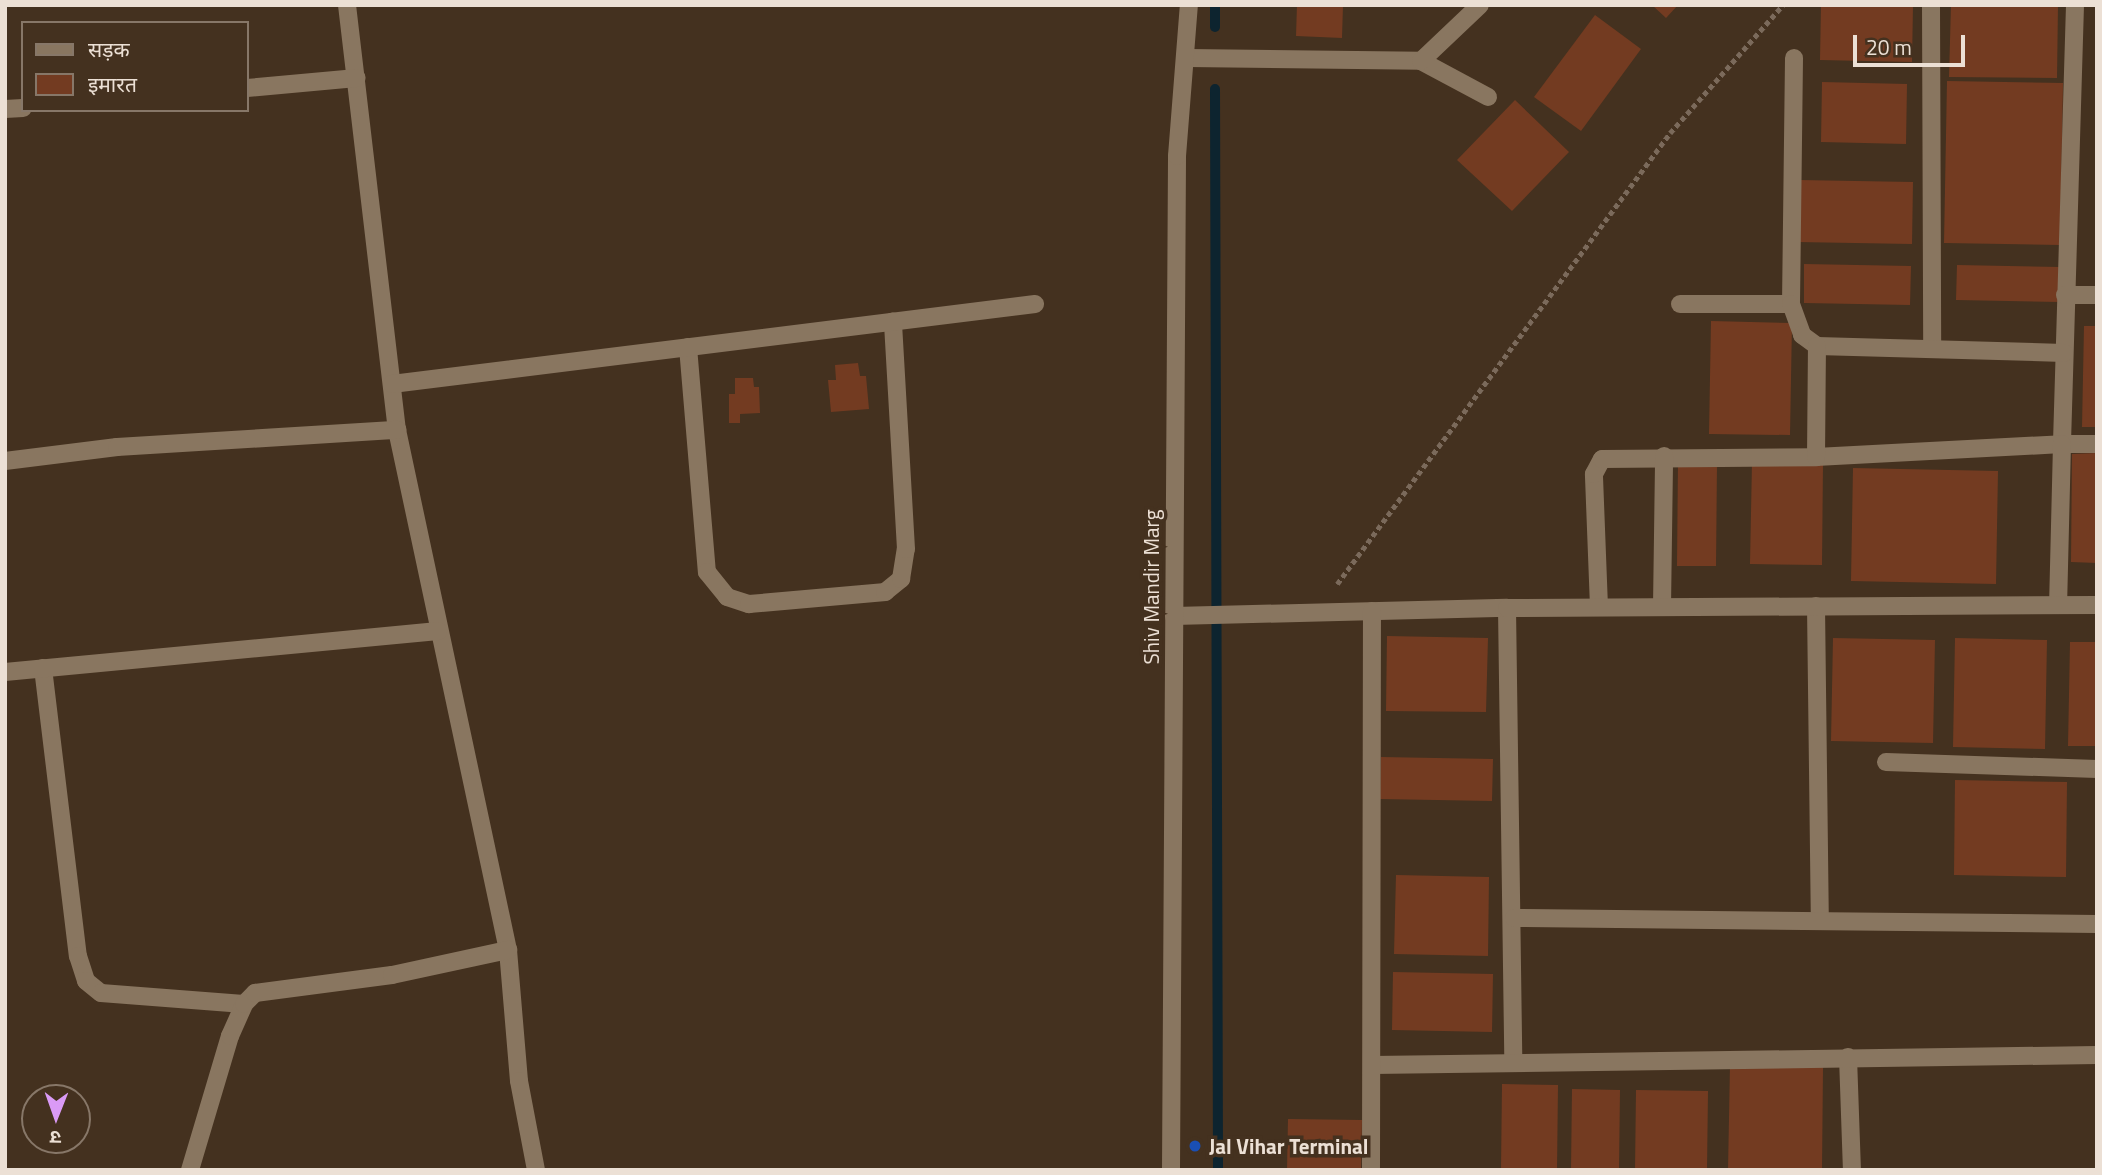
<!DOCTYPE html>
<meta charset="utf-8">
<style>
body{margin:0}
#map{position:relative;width:2102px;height:1175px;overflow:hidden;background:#44311f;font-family:"Titillium Web","Noto Sans Devanagari",sans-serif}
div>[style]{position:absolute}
.stream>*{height:10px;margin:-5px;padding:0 5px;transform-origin:5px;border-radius:5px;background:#0d242f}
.building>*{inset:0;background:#733b21}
.path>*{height:4.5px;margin-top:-2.25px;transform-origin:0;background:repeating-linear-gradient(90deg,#7b6a5b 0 5px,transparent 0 8.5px)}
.minor>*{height:18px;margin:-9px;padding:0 9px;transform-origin:9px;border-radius:9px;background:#897660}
.dots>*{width:19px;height:19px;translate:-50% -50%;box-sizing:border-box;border:4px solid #44311f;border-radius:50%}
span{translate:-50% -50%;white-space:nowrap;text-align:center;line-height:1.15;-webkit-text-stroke:7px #44311f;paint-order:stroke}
.street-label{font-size:21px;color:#ece0d5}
.poi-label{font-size:21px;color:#ece0d5;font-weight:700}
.left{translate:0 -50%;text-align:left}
.frame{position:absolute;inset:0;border:7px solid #ece0d5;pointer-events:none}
.legend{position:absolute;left:21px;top:21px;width:228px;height:91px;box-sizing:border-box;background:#44311f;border:2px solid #877768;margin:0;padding:9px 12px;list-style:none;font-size:21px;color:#ece0d5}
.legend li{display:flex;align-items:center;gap:14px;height:35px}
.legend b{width:35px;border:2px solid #877768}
.north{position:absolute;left:21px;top:1084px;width:70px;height:70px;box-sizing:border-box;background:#44311f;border:2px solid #877768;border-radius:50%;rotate:181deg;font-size:19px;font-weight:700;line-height:28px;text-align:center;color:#ece0d5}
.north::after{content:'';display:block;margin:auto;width:24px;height:32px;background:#da9af6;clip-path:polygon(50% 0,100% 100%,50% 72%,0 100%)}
.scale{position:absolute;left:1853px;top:35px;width:112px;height:32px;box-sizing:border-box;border:4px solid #ece0d5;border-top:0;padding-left:9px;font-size:21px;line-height:24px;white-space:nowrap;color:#ece0d5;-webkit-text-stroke:5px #44311f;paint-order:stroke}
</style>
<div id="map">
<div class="stream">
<i style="left:1215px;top:5px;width:22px;rotate:90deg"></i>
<i style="left:1215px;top:89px;width:1081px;rotate:89.84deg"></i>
</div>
<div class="building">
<i style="clip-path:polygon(1297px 5px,1343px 5px,1342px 38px,1296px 36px)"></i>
<i style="clip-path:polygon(1652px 5px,1678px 5px,1666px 18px)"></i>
<i style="clip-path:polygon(1821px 5px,1913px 5px,1912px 62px,1820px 60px)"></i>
<i style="clip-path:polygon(1951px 5px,2058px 5px,2057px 78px,1949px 77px)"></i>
<i style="clip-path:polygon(1595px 15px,1641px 49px,1581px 131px,1534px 97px)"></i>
<i style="clip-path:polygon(1947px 81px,2063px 83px,2060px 245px,1944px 243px)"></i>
<i style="clip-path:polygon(1822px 82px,1907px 84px,1906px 144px,1821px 142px)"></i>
<i style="clip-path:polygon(1515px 100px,1569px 152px,1512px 211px,1457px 160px)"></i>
<i style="clip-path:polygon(1799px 180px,1913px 182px,1912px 244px,1797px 242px)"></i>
<i style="clip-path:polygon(1804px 264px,1911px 266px,1910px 305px,1804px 303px)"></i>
<i style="clip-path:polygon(1957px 265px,2060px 267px,2060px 302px,1956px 300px)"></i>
<i style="clip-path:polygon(1711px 321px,1792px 323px,1790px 435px,1709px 434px)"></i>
<i style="clip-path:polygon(2084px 326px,2097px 326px,2097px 427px,2082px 427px)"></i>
<i style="clip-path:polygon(858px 363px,860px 376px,866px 376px,869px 409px,831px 412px,828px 380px,836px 380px,835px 365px)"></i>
<i style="clip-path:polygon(735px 378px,753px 378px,754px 387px,759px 387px,760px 413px,740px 414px,740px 423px,729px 423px,729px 394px,735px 394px)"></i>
<i style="clip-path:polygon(2097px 453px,2097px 563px,2071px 562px,2072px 454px)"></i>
<i style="clip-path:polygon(1678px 462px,1717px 463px,1716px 566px,1677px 566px)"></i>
<i style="clip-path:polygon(1752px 462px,1823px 463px,1822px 565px,1750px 564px)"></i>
<i style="clip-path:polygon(1853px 468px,1998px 471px,1996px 584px,1851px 581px)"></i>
<i style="clip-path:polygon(1387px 636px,1488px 638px,1486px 712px,1386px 711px)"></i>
<i style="clip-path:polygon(1833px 638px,1935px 640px,1933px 743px,1831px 741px)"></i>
<i style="clip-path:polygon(1955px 638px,2047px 640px,2045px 749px,1953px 747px)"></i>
<i style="clip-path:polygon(2070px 642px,2097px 642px,2097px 746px,2068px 746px)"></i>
<i style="clip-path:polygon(1381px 757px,1493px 759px,1492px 801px,1380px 799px)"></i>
<i style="clip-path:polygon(1955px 780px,2067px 782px,2066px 877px,1954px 875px)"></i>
<i style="clip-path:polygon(1396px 875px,1489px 877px,1488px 956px,1394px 954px)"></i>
<i style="clip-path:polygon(1393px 972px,1493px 974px,1492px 1032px,1392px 1030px)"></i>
<i style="clip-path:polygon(1730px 1065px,1823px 1067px,1822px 1170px,1728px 1170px)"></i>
<i style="clip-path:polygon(1502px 1084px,1558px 1085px,1557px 1170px,1501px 1170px)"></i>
<i style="clip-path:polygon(1572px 1089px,1620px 1090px,1619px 1170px,1571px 1170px)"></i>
<i style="clip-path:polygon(1636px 1090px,1708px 1091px,1707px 1170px,1635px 1170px)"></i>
<i style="clip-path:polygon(1288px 1119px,1362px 1120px,1361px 1170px,1287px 1170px)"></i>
</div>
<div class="path">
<i style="left:1337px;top:584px;width:561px;rotate:-53.56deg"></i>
<i style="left:1670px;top:133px;width:171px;rotate:-48.6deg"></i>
</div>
<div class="minor">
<i style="left:347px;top:5px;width:428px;rotate:83.3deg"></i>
<i style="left:397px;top:430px;width:532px;rotate:77.95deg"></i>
<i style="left:508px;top:950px;width:131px;rotate:85.2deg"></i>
<i style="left:519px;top:1081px;width:91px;rotate:79.2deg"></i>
<i style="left:1931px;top:5px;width:344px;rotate:89.8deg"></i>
<i style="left:2075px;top:5px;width:439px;rotate:91.7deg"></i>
<i style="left:2062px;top:444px;width:35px"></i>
<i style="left:1188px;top:58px;width:233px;rotate:0.7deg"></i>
<i style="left:1421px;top:61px;width:76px;rotate:28.2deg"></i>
<i style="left:1421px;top:61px;width:81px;rotate:-43.5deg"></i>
<i style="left:247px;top:88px;width:110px;rotate:-5.2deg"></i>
<i style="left:5px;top:109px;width:18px;rotate:-3deg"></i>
<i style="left:2065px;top:295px;width:32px"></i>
<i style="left:1680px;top:304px;width:111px"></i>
<i style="left:1791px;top:304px;width:246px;rotate:-89.3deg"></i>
<i style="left:1791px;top:304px;width:33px;rotate:70deg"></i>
<i style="left:1802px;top:335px;width:19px;rotate:36deg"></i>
<i style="left:1817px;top:346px;width:247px;rotate:1.6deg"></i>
<i style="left:688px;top:347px;width:226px;rotate:85.2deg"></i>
<i style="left:707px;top:572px;width:32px;rotate:51deg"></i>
<i style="left:727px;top:597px;width:23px;rotate:18deg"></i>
<i style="left:749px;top:604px;width:137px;rotate:-5deg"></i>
<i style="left:885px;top:592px;width:21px;rotate:-39deg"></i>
<i style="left:901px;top:579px;width:30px;rotate:-81deg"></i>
<i style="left:906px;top:549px;width:228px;rotate:-93.3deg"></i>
<i style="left:392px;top:384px;width:648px;rotate:-7.09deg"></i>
<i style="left:1816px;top:457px;width:246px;rotate:-3deg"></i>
<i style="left:2062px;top:444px;width:161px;rotate:91.4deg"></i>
<i style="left:5px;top:461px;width:113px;rotate:-7.1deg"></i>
<i style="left:117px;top:447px;width:281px;rotate:-3.5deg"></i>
<i style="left:1816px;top:606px;width:315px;rotate:89.3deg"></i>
<i style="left:1599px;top:607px;width:133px;rotate:-92.2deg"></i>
<i style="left:1594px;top:474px;width:17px;rotate:-62deg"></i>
<i style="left:1602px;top:459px;width:214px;rotate:-0.5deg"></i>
<i style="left:1816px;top:457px;width:111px;rotate:-89.5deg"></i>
<i style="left:1662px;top:607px;width:151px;rotate:-89.2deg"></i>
<i style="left:1507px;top:608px;width:455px;rotate:89.2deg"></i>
<i style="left:1174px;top:616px;width:333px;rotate:-1.4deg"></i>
<i style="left:1507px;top:608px;width:590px;rotate:-0.29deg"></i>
<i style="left:43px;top:668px;width:290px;rotate:83.1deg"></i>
<i style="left:78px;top:956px;width:26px;rotate:72deg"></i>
<i style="left:86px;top:981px;width:19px;rotate:39deg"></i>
<i style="left:101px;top:993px;width:143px;rotate:4.4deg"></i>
<i style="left:5px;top:672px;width:435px;rotate:-5.4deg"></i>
<i style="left:1886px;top:762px;width:211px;rotate:1.9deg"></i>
<i style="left:1514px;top:918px;width:583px;rotate:0.59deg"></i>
<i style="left:1848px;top:1057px;width:113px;rotate:88deg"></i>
<i style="left:1372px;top:1065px;width:725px;rotate:-0.79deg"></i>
<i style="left:190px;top:1170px;width:140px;rotate:-73.4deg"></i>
<i style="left:230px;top:1036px;width:35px;rotate:-66deg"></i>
<i style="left:244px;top:1004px;width:16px;rotate:-45deg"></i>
<i style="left:255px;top:993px;width:138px;rotate:-7.5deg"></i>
<i style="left:392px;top:975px;width:119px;rotate:-12.2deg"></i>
<i style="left:1171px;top:1170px;width:1014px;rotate:-89.66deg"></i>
<i style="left:1177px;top:156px;width:151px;rotate:-85.5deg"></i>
<i style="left:1371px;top:1170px;width:559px;rotate:-89.9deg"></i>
</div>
<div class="dots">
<i style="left:1195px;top:1146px;background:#1a4fb4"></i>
</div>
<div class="street-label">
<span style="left:1151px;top:587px;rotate:-90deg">Shiv Mandir Marg</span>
</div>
<div class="poi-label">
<span class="left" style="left:1209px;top:1146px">Jal Vihar Terminal</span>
</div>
<div class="frame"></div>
<ul class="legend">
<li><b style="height:9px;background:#897660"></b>सड़क</li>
<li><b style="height:19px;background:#733b21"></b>इमारत</li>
</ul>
<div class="north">उ</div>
<div class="scale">20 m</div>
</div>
